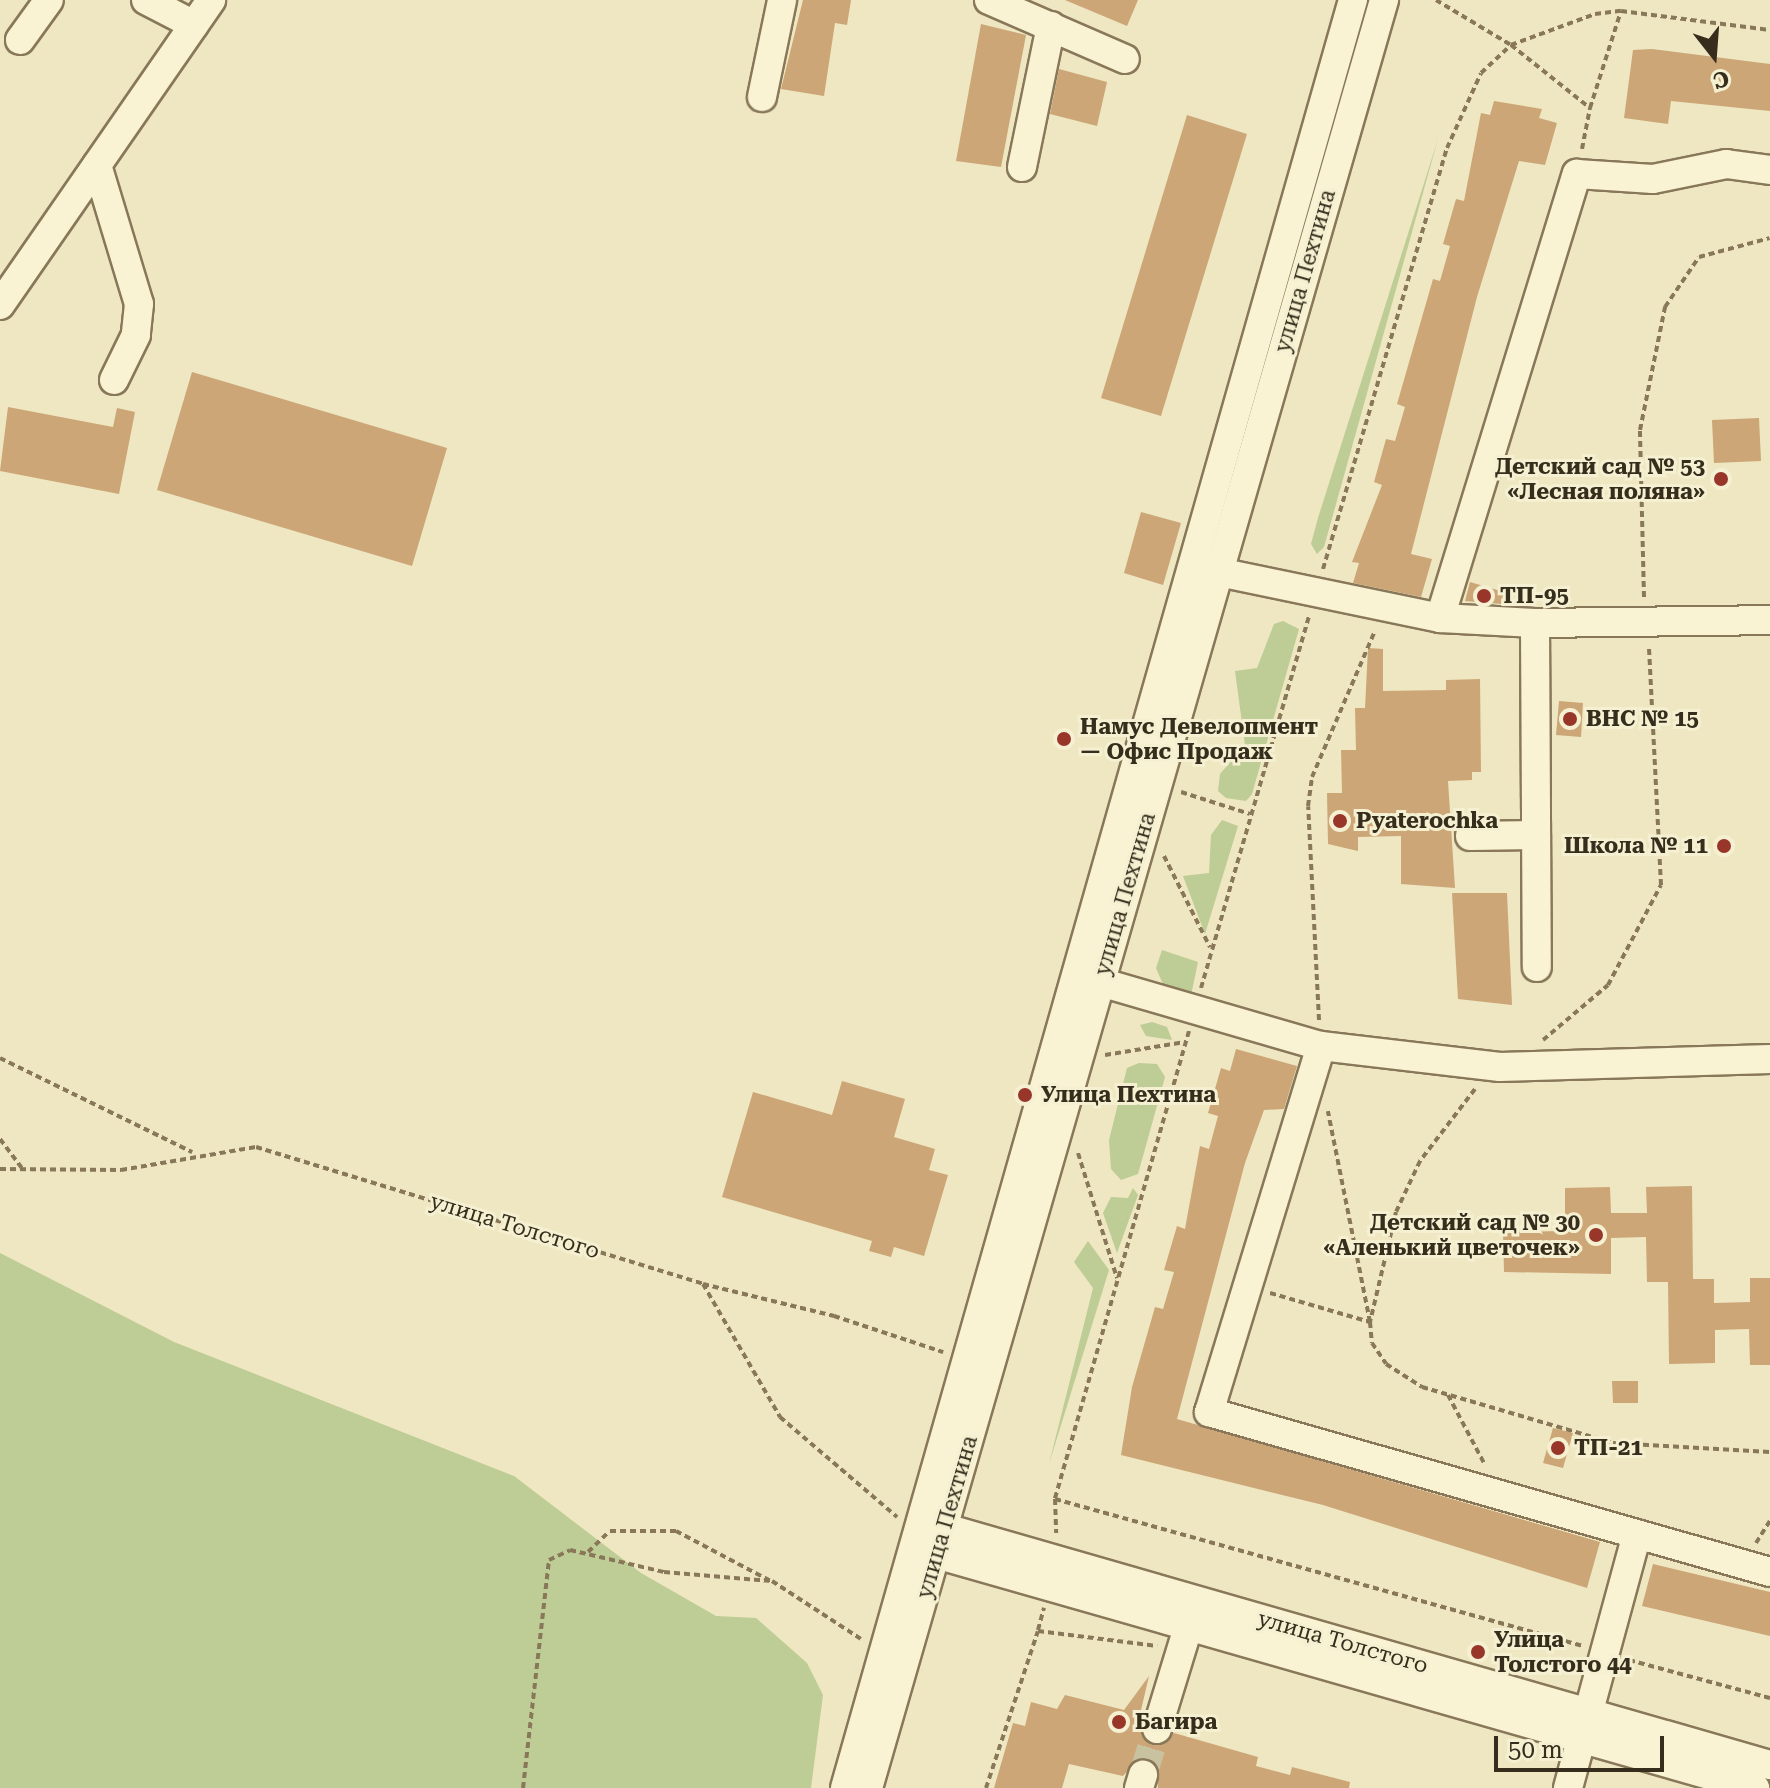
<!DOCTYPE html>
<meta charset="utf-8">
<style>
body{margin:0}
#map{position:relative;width:1770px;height:1788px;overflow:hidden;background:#eee7c1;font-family:"Roboto Serif",serif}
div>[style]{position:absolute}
.green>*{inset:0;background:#becc95}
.building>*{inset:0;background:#cca677}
.minor-tunnel>*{height:28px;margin-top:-14px;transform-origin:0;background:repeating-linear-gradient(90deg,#c9c2a0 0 28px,transparent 0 42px)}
.path>*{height:4px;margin-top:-2px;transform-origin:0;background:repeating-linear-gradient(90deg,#887859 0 6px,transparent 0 10px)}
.roads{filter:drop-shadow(2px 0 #887859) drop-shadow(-2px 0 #887859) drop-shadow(0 2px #887859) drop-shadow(0 -2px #887859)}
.minor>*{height:28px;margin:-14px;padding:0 14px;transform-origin:14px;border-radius:14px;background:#f9f3d4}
.dots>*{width:22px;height:22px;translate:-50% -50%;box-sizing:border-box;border:4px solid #f5f0d1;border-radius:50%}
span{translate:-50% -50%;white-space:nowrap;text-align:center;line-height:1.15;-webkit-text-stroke:6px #f5f0d1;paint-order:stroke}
.street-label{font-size:22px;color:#372d1d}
.poi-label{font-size:22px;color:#372d1d;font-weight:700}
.right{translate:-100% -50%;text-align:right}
.left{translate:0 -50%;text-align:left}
.north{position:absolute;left:1674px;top:16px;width:80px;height:80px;-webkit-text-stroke:6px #f5f0d1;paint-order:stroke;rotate:163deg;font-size:22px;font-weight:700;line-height:32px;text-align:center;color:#372d1d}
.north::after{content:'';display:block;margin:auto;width:28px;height:36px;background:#372d1d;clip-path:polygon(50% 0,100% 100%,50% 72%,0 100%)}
.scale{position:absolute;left:1494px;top:1736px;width:170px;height:36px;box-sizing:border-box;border:4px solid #372d1d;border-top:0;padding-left:10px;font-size:24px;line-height:28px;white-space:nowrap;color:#372d1d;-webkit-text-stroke:6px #f5f0d1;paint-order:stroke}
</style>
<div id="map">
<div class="green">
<i style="clip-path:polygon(1438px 139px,1324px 547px,1317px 554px,1311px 544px,1318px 518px)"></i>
<i style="clip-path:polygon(1283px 621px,1299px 629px,1252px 794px,1246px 801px,1226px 798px,1218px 791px,1220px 774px,1245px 745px,1235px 671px,1257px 668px,1274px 624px)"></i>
<i style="clip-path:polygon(1222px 820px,1238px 826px,1205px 934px,1183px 876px,1209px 873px,1211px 835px)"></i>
<i style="clip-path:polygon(1162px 950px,1198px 962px,1190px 1000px,1167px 993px,1156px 968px)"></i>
<i style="clip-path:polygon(1152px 1022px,1167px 1027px,1172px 1040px,1146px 1036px,1140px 1025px)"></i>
<i style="clip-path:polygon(1139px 1063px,1157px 1064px,1165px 1077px,1138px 1174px,1121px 1180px,1111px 1169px,1109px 1140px,1127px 1068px)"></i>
<i style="clip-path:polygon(1133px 1188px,1138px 1195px,1117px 1253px,1103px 1213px,1111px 1197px,1128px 1198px)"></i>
<i style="clip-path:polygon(1088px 1241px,1109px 1270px,1049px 1464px,1093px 1288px,1074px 1262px)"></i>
<i style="clip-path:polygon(0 1253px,174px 1342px,514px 1476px,641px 1573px,716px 1616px,756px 1618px,807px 1663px,823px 1695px,811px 1788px,0 1788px)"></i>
</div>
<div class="building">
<i style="clip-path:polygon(803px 0,851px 0,847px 25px,835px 23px,824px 96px,781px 89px)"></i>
<i style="clip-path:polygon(1065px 0,1138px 0,1127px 26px)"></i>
<i style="clip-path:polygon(981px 24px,1026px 35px,1001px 167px,956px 161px)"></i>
<i style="clip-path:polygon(1652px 49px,1770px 64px,1770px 111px,1671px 101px,1668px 124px,1624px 118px,1633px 50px)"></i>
<i style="clip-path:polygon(1059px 69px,1107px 82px,1097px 126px,1050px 114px)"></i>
<i style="clip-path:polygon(1494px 101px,1542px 109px,1539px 118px,1557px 123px,1545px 165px,1519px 161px,1477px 297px,1411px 554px,1432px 559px,1421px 597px,1353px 583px,1359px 563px,1352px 562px,1382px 485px,1374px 482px,1386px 439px,1395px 441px,1405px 407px,1397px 404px,1433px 279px,1440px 281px,1450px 246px,1443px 244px,1456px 199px,1464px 201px,1481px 113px,1490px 115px)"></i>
<i style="clip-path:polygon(1187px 115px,1247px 134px,1161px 416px,1101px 398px)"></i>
<i style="clip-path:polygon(192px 372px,447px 448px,412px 566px,157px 490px)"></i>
<i style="clip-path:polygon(8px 407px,113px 427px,117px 408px,135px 412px,119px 494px,0 471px)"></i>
<i style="clip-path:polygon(1759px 418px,1761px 461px,1714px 463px,1712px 420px)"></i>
<i style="clip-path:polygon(1141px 512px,1181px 523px,1163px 585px,1124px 573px)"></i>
<i style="clip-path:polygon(1470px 582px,1504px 592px,1501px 604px,1465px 601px)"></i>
<i style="clip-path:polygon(1368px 648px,1383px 649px,1383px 691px,1446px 690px,1446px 680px,1480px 679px,1481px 772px,1472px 772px,1472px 780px,1448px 781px,1455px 888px,1401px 884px,1401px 836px,1358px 837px,1358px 851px,1328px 844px,1327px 793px,1342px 793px,1341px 750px,1356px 750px,1355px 708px,1365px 708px)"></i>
<i style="clip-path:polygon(1559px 701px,1583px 703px,1581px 737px,1556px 735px)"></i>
<i style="clip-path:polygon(1452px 893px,1507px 893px,1512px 1005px,1458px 999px)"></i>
<i style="clip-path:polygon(1236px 1049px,1297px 1066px,1284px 1109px,1264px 1110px,1245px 1163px,1177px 1419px,1600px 1542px,1587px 1588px,1323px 1505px,1121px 1455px,1132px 1387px,1155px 1307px,1163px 1309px,1174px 1272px,1164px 1270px,1177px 1226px,1185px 1229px,1200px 1146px,1209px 1149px,1218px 1116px,1208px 1113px,1221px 1068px,1230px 1071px)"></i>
<i style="clip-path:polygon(842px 1081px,905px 1099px,894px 1137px,935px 1149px,929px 1170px,948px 1175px,924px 1256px,894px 1247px,891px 1257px,869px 1251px,872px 1241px,722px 1197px,753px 1092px,832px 1115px)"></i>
<i style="clip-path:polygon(1692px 1186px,1693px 1279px,1714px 1279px,1714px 1303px,1750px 1302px,1750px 1278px,1770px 1278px,1770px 1365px,1750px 1365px,1749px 1329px,1715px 1330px,1715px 1363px,1669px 1364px,1668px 1282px,1647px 1282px,1646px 1237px,1611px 1238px,1611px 1274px,1504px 1272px,1503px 1232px,1565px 1231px,1565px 1188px,1610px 1187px,1611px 1213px,1647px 1213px,1646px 1187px)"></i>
<i style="clip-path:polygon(1612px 1381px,1638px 1381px,1638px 1403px,1613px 1403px)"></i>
<i style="clip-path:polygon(1553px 1428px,1573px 1433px,1563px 1468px,1543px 1463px)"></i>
<i style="clip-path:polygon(1653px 1564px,1770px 1592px,1770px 1636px,1642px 1606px)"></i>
<i style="clip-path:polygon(1149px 1676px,1138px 1723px,1151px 1745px,1174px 1733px,1258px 1757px,1256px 1766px,1290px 1775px,1292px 1767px,1350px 1782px,1349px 1788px,1158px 1788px,1156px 1764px,1140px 1758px,1123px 1776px,1069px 1764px,1062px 1788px,994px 1788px,1013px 1723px,1025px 1726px,1031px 1702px,1057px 1709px,1065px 1695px,1124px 1710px)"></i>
</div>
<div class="minor-tunnel">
<i style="left:1143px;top:1775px;width:48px;rotate:-73.1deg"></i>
</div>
<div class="path">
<i style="left:1436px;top:0;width:87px;rotate:31deg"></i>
<i style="left:1511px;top:45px;width:101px;rotate:38.6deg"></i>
<i style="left:1590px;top:108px;width:102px;rotate:-72.3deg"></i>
<i style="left:1582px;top:149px;width:42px;rotate:-79deg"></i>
<i style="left:1323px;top:569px;width:439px;rotate:-73.6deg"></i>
<i style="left:1447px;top:148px;width:82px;rotate:-65.6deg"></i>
<i style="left:1481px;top:73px;width:41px;rotate:-43deg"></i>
<i style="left:1511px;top:45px;width:90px;rotate:-20.3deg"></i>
<i style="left:1595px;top:14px;width:26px;rotate:-7deg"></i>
<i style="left:1621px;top:11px;width:150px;rotate:7.3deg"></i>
<i style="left:1644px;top:597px;width:167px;rotate:-91.4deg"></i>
<i style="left:1640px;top:430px;width:126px;rotate:-78.5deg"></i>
<i style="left:1665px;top:307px;width:60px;rotate:-55.8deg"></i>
<i style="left:1699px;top:257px;width:73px;rotate:-15deg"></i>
<i style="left:1181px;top:792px;width:72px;rotate:17.7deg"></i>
<i style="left:1164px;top:856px;width:102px;rotate:63.2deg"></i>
<i style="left:1201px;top:988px;width:387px;rotate:-73.8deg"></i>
<i style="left:1319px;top:1020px;width:214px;rotate:-92.9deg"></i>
<i style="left:1308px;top:806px;width:29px;rotate:-82deg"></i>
<i style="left:1312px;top:777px;width:159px;rotate:-66.7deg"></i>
<i style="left:1189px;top:1031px;width:487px;rotate:106deg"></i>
<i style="left:1055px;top:1499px;width:548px;rotate:15.56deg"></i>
<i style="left:1543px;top:1040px;width:85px;rotate:-40.2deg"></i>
<i style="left:1608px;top:985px;width:113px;rotate:-62.1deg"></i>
<i style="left:1661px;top:885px;width:240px;rotate:-92.9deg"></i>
<i style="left:1105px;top:1055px;width:81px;rotate:-9.2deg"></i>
<i style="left:0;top:1058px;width:214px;rotate:26.1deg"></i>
<i style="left:1475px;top:1089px;width:91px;rotate:127.4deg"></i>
<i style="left:1420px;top:1161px;width:56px;rotate:115.2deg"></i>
<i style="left:1396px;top:1212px;width:113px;rotate:103.3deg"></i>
<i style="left:1370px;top:1322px;width:21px;rotate:85deg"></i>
<i style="left:1372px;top:1343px;width:25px;rotate:56deg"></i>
<i style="left:1386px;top:1364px;width:43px;rotate:32.6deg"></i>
<i style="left:1422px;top:1387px;width:199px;rotate:16.3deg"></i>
<i style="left:1613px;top:1443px;width:157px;rotate:3.3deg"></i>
<i style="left:0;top:1139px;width:36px;rotate:53deg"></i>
<i style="left:1078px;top:1153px;width:131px;rotate:72.7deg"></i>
<i style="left:0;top:1169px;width:121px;rotate:0.5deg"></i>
<i style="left:121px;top:1170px;width:137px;rotate:-9.7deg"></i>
<i style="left:256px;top:1147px;width:468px;rotate:17deg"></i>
<i style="left:703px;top:1284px;width:154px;rotate:59.9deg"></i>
<i style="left:780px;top:1417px;width:154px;rotate:40.5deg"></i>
<i style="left:703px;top:1284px;width:135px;rotate:13.7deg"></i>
<i style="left:834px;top:1316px;width:115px;rotate:18.3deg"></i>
<i style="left:1270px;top:1293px;width:104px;rotate:16.2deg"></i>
<i style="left:1370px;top:1322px;width:215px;rotate:-101.3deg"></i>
<i style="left:1448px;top:1395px;width:79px;rotate:62.1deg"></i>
<i style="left:1055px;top:1499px;width:34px;rotate:88deg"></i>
<i style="left:1756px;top:1543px;width:26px;rotate:-58deg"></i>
<i style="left:588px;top:1552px;width:30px;rotate:-44deg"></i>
<i style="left:610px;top:1531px;width:66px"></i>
<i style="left:676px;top:1531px;width:107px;rotate:27.8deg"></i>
<i style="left:1038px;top:1630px;width:23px;rotate:-75deg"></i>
<i style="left:1629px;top:1660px;width:146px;rotate:15.1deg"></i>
<i style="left:523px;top:1788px;width:229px;rotate:-83.5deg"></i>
<i style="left:549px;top:1560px;width:23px;rotate:-25deg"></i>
<i style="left:570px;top:1550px;width:97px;rotate:13.2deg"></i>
<i style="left:664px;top:1572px;width:108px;rotate:4.8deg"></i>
<i style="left:772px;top:1581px;width:106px;rotate:33.1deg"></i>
<i style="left:986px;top:1788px;width:165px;rotate:-71.7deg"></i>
<i style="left:1038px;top:1631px;width:120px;rotate:7.2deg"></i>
</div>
<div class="roads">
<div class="minor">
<i style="left:146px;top:0;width:54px;rotate:27.5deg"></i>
<i style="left:989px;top:0;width:148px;rotate:23.5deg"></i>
<i style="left:20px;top:40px;width:49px;rotate:-54.1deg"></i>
<i style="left:762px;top:97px;width:99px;rotate:-78.3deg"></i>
<i style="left:97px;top:165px;width:145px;rotate:73.2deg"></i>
<i style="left:139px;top:304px;width:31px;rotate:96deg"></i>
<i style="left:136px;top:335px;width:50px;rotate:116.1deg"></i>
<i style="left:1022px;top:167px;width:144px;rotate:-78.4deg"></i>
<i style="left:0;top:305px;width:371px;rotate:-55.3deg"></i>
<i style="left:1199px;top:568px;width:246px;rotate:11.7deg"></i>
<i style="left:1440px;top:618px;width:465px;rotate:-72.9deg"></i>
<i style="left:1577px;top:174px;width:76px;rotate:3.8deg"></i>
<i style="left:1653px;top:179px;width:75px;rotate:-11.6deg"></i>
<i style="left:1726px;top:164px;width:44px;rotate:7.8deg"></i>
<i style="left:1440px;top:618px;width:95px;rotate:3deg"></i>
<i style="left:1535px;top:623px;width:344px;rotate:89.7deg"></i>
<i style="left:1535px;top:623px;width:235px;rotate:-0.7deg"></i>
<i style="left:1470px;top:836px;width:66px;rotate:-0.9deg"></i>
<i style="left:1083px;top:977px;width:248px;rotate:16.2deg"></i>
<i style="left:1321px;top:1046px;width:383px;rotate:107deg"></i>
<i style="left:1209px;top:1412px;width:583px;rotate:15.92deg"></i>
<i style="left:1321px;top:1046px;width:180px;rotate:6.7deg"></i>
<i style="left:1500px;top:1067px;width:270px;rotate:-1.7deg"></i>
<i style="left:929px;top:1531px;width:16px;rotate:-11deg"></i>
<i style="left:945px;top:1528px;width:858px;rotate:16.03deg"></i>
<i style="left:925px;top:1542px;width:16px;rotate:47deg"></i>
<i style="left:936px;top:1554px;width:852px;rotate:15.95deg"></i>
<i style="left:1157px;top:1729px;width:127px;rotate:-73deg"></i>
<i style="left:845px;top:1788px;width:1859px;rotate:-74.14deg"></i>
<i style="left:868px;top:1788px;width:1861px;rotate:-73.9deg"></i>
<i style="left:1139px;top:1788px;width:14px;rotate:-73deg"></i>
<i style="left:1568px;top:1788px;width:263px;rotate:-74.8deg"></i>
</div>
</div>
<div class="dots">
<i style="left:1721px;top:479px;background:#973629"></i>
<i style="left:1484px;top:596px;background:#973629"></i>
<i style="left:1570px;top:719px;background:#973629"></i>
<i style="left:1064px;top:739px;background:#973629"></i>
<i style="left:1340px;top:821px;background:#973629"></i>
<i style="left:1724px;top:846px;background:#973629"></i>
<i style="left:1025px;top:1095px;background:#973629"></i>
<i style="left:1596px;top:1235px;background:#973629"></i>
<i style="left:1558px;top:1448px;background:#973629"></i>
<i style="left:1478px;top:1652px;background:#973629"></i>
<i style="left:1119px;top:1722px;background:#973629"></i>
</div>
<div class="street-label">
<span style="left:1305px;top:271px;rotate:-74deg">улица Пехтина</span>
<span style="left:1125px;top:894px;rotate:-74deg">улица Пехтина</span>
<span style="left:515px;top:1226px;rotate:17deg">улица Толстого</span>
<span style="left:947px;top:1517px;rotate:-74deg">улица Пехтина</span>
<span style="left:1343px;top:1642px;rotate:16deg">улица Толстого</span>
</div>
<div class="poi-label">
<span class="right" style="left:1705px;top:479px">Детский сад № 53<br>«Лесная поляна»</span>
<span class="left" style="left:1500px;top:596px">ТП-95</span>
<span class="left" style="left:1586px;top:719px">ВНС № 15</span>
<span class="left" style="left:1080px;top:739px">Намус Девелопмент<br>— Офис Продаж</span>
<span class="left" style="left:1356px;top:821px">Pyaterochka</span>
<span class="right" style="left:1708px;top:846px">Школа № 11</span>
<span class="left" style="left:1041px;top:1095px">Улица Пехтина</span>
<span class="right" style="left:1580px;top:1235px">Детский сад № 30<br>«Аленький цветочек»</span>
<span class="left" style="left:1574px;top:1448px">ТП-21</span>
<span class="left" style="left:1494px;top:1652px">Улица<br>Толстого 44</span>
<span class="left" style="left:1135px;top:1722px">Багира</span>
</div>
<div class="north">С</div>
<div class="scale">50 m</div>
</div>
